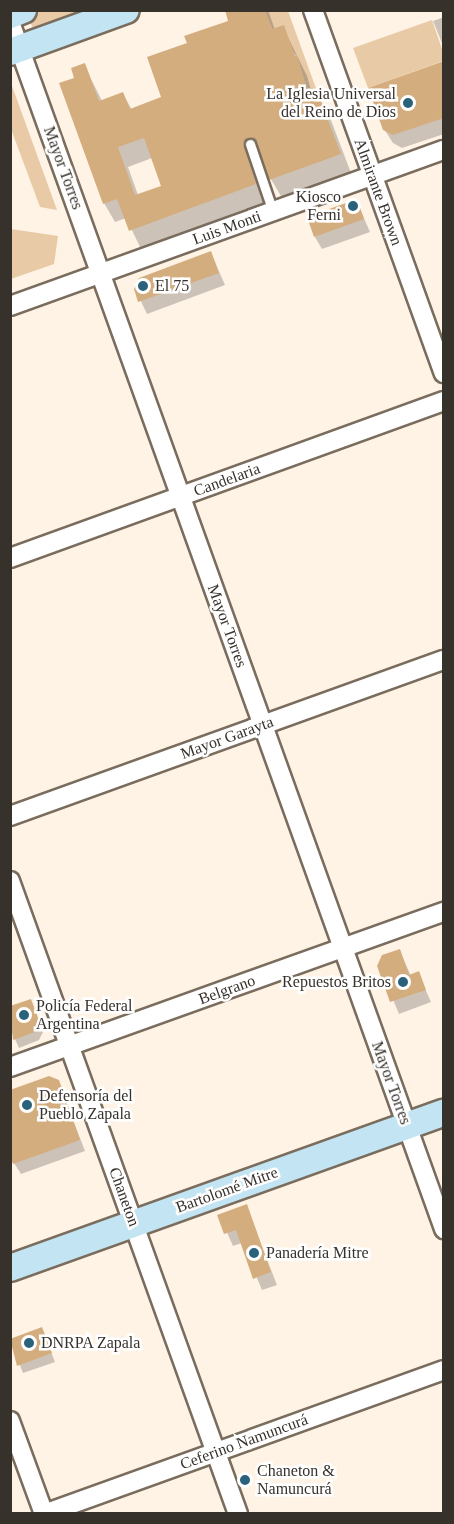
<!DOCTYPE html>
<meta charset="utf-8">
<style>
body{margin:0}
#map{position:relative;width:454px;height:1524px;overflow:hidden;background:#fff3e5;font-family:"Times New Roman",serif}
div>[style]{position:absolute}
.green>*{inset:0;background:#e8caa7}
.shadow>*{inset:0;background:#0003}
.building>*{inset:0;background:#d4ad7f}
.roads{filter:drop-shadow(2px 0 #7a6d5d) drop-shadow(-2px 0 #7a6d5d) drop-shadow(0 2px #7a6d5d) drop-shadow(0 -2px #7a6d5d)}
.service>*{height:9px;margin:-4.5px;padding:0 4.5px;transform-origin:4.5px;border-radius:4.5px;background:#fff}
.minor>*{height:18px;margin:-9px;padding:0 9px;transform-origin:9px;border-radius:9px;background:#fff}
.secondary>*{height:26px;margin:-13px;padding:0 13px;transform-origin:13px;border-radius:13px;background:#c3e4f2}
.dots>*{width:16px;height:16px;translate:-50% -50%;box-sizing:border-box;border:3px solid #fff;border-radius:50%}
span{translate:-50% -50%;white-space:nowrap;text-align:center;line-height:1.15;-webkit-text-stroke:5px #fff;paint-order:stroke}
.poi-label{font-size:16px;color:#37312b}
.right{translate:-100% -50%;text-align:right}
.left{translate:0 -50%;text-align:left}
.street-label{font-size:16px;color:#37312b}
.frame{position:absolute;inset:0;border:12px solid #37312b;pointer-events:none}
</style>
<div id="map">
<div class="green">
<i style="clip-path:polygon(39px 11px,109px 11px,35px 32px,30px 22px)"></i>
<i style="clip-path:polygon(265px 11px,288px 11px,318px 94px,309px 97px,297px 56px,272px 29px)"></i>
<i style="clip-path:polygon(432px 20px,443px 52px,443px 61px,368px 88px,353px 48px)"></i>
<i style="clip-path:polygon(11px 83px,57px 210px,40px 207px,11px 129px)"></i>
<i style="clip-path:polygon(11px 229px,58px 236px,54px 264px,11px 279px)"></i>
</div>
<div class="shadow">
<i style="clip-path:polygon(evenodd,226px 10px,268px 10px,275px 30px,283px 27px,307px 76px,313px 97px,318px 96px,329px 115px,351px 173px,282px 198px,271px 179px,264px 158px,258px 156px,266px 203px,141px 249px,126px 218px,115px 222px,104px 203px,76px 79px,84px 65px,102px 101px,123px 94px,132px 110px,163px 98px,189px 43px,230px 22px,226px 10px,152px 158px,163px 187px,138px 195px,128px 167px,152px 158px)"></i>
<i style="clip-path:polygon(444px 17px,444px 48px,433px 21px)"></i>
<i style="clip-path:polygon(444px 62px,444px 134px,402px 148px,393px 143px,384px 129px)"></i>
<i style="clip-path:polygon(356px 200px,370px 232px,322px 249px,315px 237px)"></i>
<i style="clip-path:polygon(211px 253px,225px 285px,147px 314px,135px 289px)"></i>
<i style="clip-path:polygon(400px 951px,411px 976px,418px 973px,431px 1002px,399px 1014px,379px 966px)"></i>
<i style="clip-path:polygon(30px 1001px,43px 1032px,39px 1040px,19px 1048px,10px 1028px,10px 1008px)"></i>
<i style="clip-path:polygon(58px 1081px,85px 1151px,21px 1174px,14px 1163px)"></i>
<i style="clip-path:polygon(246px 1206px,277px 1285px,262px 1290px,242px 1243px,233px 1246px,219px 1215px)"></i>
<i style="clip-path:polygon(42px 1329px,55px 1362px,23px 1373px,10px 1340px)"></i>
</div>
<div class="building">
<i style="clip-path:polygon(evenodd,225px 10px,265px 10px,272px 29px,284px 25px,295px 56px,297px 56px,309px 97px,318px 94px,341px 154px,269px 180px,256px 141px,247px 138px,244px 146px,256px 184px,129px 231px,117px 199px,103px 204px,59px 83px,74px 78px,71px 68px,85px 63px,99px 101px,123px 92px,130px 109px,161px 97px,147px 57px,187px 43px,184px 36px,228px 21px,225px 10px,144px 138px,161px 186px,135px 195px,118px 147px,144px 138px)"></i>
<i style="clip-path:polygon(444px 61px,444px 118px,393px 135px,383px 130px,368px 88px)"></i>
<i style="clip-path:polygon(357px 199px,364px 219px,314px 237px,307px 217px)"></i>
<i style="clip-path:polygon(211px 251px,219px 273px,138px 302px,134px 289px,139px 278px)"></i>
<i style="clip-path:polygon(400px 949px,409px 975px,419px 971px,426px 990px,390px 1002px,377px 966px,382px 955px)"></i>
<i style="clip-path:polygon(31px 999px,40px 1023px,35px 1032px,13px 1040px,10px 1006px)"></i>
<i style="clip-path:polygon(49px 1076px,59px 1080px,80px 1140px,13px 1164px,10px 1157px,10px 1090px)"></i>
<i style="clip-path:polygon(247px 1204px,271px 1272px,253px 1279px,236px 1230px,224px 1234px,217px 1215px)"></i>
<i style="clip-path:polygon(42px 1327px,52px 1353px,17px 1366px,10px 1339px)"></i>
</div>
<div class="roads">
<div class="service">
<i style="left:250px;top:144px;width:72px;rotate:71.3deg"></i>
</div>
<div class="minor">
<i style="left:313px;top:10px;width:386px;rotate:70.2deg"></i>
<i style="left:10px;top:22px;width:1283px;rotate:70.22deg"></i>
<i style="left:10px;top:306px;width:461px;rotate:-19.8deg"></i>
<i style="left:10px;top:558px;width:462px;rotate:-19.9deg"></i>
<i style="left:10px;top:816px;width:461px;rotate:-19.8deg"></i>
<i style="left:10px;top:881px;width:673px;rotate:70.19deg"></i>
<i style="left:10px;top:1067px;width:461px;rotate:-19.7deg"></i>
<i style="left:10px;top:1421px;width:99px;rotate:69.9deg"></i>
<i style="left:44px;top:1514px;width:425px;rotate:-19.8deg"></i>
</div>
<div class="secondary">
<i style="left:10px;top:15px;width:14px;rotate:-21deg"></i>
<i style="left:10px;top:52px;width:123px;rotate:-19.9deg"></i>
<i style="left:10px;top:1268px;width:461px;rotate:-19.7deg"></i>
</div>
</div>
<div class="dots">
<i style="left:408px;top:103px;background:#2a627c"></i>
<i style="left:353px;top:206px;background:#2a627c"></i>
<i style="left:143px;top:286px;background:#2a627c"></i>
<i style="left:403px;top:982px;background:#2a627c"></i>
<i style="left:24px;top:1015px;background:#2a627c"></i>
<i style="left:27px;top:1105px;background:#2a627c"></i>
<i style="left:254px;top:1253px;background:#2a627c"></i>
<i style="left:29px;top:1343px;background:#2a627c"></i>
<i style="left:245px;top:1480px;background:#2a627c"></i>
</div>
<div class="poi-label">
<span class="right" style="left:396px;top:103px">La Iglesia Universal<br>del Reino de Dios</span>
<span class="right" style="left:341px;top:206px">Kiosco<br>Ferni</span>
<span class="left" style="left:155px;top:286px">El 75</span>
<span class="right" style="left:391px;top:982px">Repuestos Britos</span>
<span class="left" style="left:36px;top:1015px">Policía Federal<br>Argentina</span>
<span class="left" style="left:39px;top:1105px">Defensoría del<br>Pueblo Zapala</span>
<span class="left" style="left:266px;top:1253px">Panadería Mitre</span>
<span class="left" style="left:41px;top:1343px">DNRPA Zapala</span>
<span class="left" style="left:257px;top:1480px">Chaneton &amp;<br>Namuncurá</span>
</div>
<div class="street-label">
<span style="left:63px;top:168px;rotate:70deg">Mayor Torres</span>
<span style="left:378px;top:192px;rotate:70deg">Almirante Brown</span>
<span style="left:227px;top:228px;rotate:-20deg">Luis Monti</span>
<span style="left:227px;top:480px;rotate:-20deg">Candelaria</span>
<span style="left:227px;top:626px;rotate:70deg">Mayor Torres</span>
<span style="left:227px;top:738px;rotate:-20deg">Mayor Garayta</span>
<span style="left:227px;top:990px;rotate:-20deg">Belgrano</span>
<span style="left:391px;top:1083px;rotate:70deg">Mayor Torres</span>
<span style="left:227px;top:1190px;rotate:-20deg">Bartolomé Mitre</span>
<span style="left:124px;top:1197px;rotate:70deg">Chaneton</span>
<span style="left:244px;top:1442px;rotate:-20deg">Ceferino Namuncurá</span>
</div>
<div class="frame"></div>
</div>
